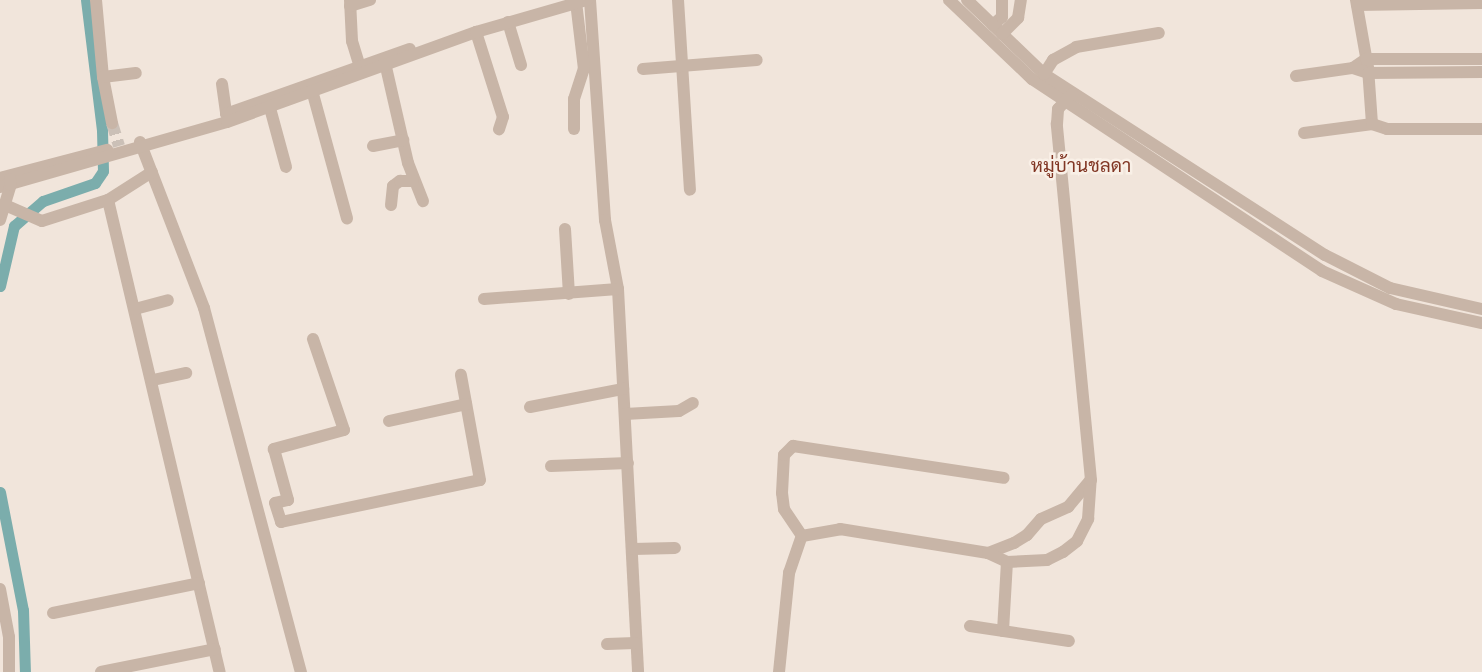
<!DOCTYPE html>
<meta charset="utf-8">
<style>
body{margin:0}
#map{position:relative;width:1482px;height:672px;overflow:hidden;background:#f1e5db;font-family:"Exo 2",Sarabun,sans-serif}
div>[style]{position:absolute}
.canal>*{height:11px;margin:-5.5px;padding:0 5.5px;transform-origin:5.5px;border-radius:5.5px;background:#7badac}
.minor-tunnel>*{height:12px;margin-top:-6px;transform-origin:0;background:repeating-linear-gradient(90deg,#cbc0b7 0 12px,transparent 0 18px)}
.minor>*{height:12px;margin:-6px;padding:0 6px;transform-origin:6px;border-radius:6px;background:#c8b5a7}
span{translate:-50% -50%;white-space:nowrap;text-align:center;line-height:1.15;-webkit-text-stroke:5px #f9f0e7;paint-order:stroke}
.quarter-label{font-size:19px;color:#813624}
</style>
<div id="map">
<div class="canal">
<i style="left:0;top:286px;width:62px;rotate:-76.9deg"></i>
<i style="left:14px;top:226px;width:38px;rotate:-41deg"></i>
<i style="left:43px;top:201px;width:55px;rotate:-19.1deg"></i>
<i style="left:95px;top:183px;width:14px;rotate:-56deg"></i>
<i style="left:103px;top:171px;width:41px;rotate:-91.4deg"></i>
<i style="left:102px;top:130px;width:131px;rotate:-97deg"></i>
<i style="left:0;top:492px;width:120px;rotate:79deg"></i>
<i style="left:23px;top:610px;width:62px;rotate:88.2deg"></i>
</div>
<div class="minor-tunnel">
<i style="left:112px;top:123px;width:24px;rotate:73deg"></i>
</div>
<div class="minor">
<i style="left:96px;top:0;width:77px;rotate:84.8deg"></i>
<i style="left:103px;top:77px;width:47px;rotate:78.9deg"></i>
<i style="left:350px;top:0;width:41px;rotate:87.2deg"></i>
<i style="left:352px;top:41px;width:27px;rotate:73deg"></i>
<i style="left:590px;top:0;width:221px;rotate:86.1deg"></i>
<i style="left:605px;top:220px;width:70px;rotate:79.3deg"></i>
<i style="left:618px;top:289px;width:384px;rotate:87deg"></i>
<i style="left:678px;top:0;width:190px;rotate:86.4deg"></i>
<i style="left:949px;top:0;width:115px;rotate:43.6deg"></i>
<i style="left:1032px;top:79px;width:348px;rotate:33.5deg"></i>
<i style="left:1322px;top:271px;width:81px;rotate:24deg"></i>
<i style="left:1396px;top:304px;width:88px;rotate:12.5deg"></i>
<i style="left:967px;top:0;width:107px;rotate:43.9deg"></i>
<i style="left:1044px;top:74px;width:334px;rotate:32.8deg"></i>
<i style="left:1325px;top:255px;width:73px;rotate:26.9deg"></i>
<i style="left:1390px;top:288px;width:94px;rotate:12.9deg"></i>
<i style="left:1356px;top:0;width:69px;rotate:80deg"></i>
<i style="left:1368px;top:68px;width:56px;rotate:85.9deg"></i>
<i style="left:1357px;top:5px;width:125px;rotate:-0.9deg"></i>
<i style="left:350px;top:6px;width:21px;rotate:-17deg"></i>
<i style="left:508px;top:22px;width:45px;rotate:73.2deg"></i>
<i style="left:993px;top:25px;width:12px;rotate:-42deg"></i>
<i style="left:1002px;top:17px;width:17px;rotate:-90deg"></i>
<i style="left:476px;top:32px;width:89px;rotate:72.4deg"></i>
<i style="left:503px;top:117px;width:13px;rotate:108deg"></i>
<i style="left:1002px;top:34px;width:23px;rotate:-45deg"></i>
<i style="left:1018px;top:18px;width:18px;rotate:-81deg"></i>
<i style="left:386px;top:67px;width:98px;rotate:77.1deg"></i>
<i style="left:408px;top:163px;width:41px;rotate:68.5deg"></i>
<i style="left:1353px;top:68px;width:16px;rotate:-35deg"></i>
<i style="left:1366px;top:59px;width:116px"></i>
<i style="left:643px;top:69px;width:114px;rotate:-4.5deg"></i>
<i style="left:1044px;top:74px;width:17px;rotate:-57deg"></i>
<i style="left:1053px;top:60px;width:26px;rotate:-29deg"></i>
<i style="left:1076px;top:47px;width:84px;rotate:-9.6deg"></i>
<i style="left:1296px;top:76px;width:58px;rotate:-8deg"></i>
<i style="left:1353px;top:68px;width:16px;rotate:18deg"></i>
<i style="left:1368px;top:73px;width:114px;rotate:-0.5deg"></i>
<i style="left:103px;top:77px;width:33px;rotate:-7deg"></i>
<i style="left:222px;top:84px;width:30px;rotate:82deg"></i>
<i style="left:313px;top:94px;width:129px;rotate:74.7deg"></i>
<i style="left:270px;top:108px;width:61px;rotate:74.8deg"></i>
<i style="left:226px;top:114px;width:195px;rotate:-19.5deg"></i>
<i style="left:574px;top:129px;width:30px;rotate:-90deg"></i>
<i style="left:574px;top:99px;width:32px;rotate:-72deg"></i>
<i style="left:584px;top:69px;width:67px;rotate:-96.8deg"></i>
<i style="left:1304px;top:133px;width:69px;rotate:-7.5deg"></i>
<i style="left:1372px;top:124px;width:16px;rotate:18deg"></i>
<i style="left:1387px;top:129px;width:95px"></i>
<i style="left:140px;top:142px;width:178px;rotate:68.9deg"></i>
<i style="left:204px;top:308px;width:377px;rotate:75.1deg"></i>
<i style="left:373px;top:146px;width:31px;rotate:-11deg"></i>
<i style="left:0;top:178px;width:111px;rotate:-14.7deg"></i>
<i style="left:0;top:187px;width:236px;rotate:-16deg"></i>
<i style="left:227px;top:122px;width:265px;rotate:-19.9deg"></i>
<i style="left:476px;top:32px;width:116px;rotate:-16.1deg"></i>
<i style="left:108px;top:200px;width:52px;rotate:-32.5deg"></i>
<i style="left:5px;top:205px;width:40px;rotate:23.4deg"></i>
<i style="left:42px;top:221px;width:69px;rotate:-17.7deg"></i>
<i style="left:108px;top:200px;width:485px;rotate:76.7deg"></i>
<i style="left:391px;top:205px;width:19px;rotate:-84deg"></i>
<i style="left:393px;top:186px;width:9px;rotate:-36deg"></i>
<i style="left:400px;top:181px;width:13px"></i>
<i style="left:0;top:220px;width:37px;rotate:-73deg"></i>
<i style="left:11px;top:185px;width:6px;rotate:-99deg"></i>
<i style="left:565px;top:229px;width:65px;rotate:86.5deg"></i>
<i style="left:484px;top:299px;width:134px;rotate:-4.3deg"></i>
<i style="left:135px;top:309px;width:34px;rotate:-15deg"></i>
<i style="left:313px;top:339px;width:96px;rotate:71.2deg"></i>
<i style="left:344px;top:430px;width:73px;rotate:164.8deg"></i>
<i style="left:274px;top:449px;width:53px;rotate:74.6deg"></i>
<i style="left:288px;top:500px;width:13px;rotate:167deg"></i>
<i style="left:275px;top:503px;width:20px;rotate:72deg"></i>
<i style="left:281px;top:522px;width:203px;rotate:-11.9deg"></i>
<i style="left:480px;top:480px;width:107px;rotate:-100.3deg"></i>
<i style="left:153px;top:380px;width:34px;rotate:-12deg"></i>
<i style="left:530px;top:407px;width:95px;rotate:-11deg"></i>
<i style="left:625px;top:414px;width:54px;rotate:-3.2deg"></i>
<i style="left:679px;top:411px;width:16px;rotate:-30deg"></i>
<i style="left:389px;top:421px;width:79px;rotate:-12.4deg"></i>
<i style="left:551px;top:466px;width:77px;rotate:-2.2deg"></i>
<i style="left:802px;top:536px;width:32px;rotate:-124deg"></i>
<i style="left:784px;top:509px;width:16px;rotate:-97deg"></i>
<i style="left:782px;top:493px;width:38px;rotate:-87deg"></i>
<i style="left:784px;top:455px;width:13px;rotate:-45deg"></i>
<i style="left:793px;top:446px;width:213px;rotate:8.6deg"></i>
<i style="left:633px;top:549px;width:42px;rotate:-1.4deg"></i>
<i style="left:988px;top:553px;width:28px;rotate:-21deg"></i>
<i style="left:1014px;top:543px;width:15px;rotate:-32deg"></i>
<i style="left:1027px;top:535px;width:21px;rotate:-49deg"></i>
<i style="left:1041px;top:519px;width:30px;rotate:-24deg"></i>
<i style="left:1068px;top:507px;width:35px;rotate:-50deg"></i>
<i style="left:0;top:589px;width:49px;rotate:79.4deg"></i>
<i style="left:9px;top:637px;width:35px;rotate:90deg"></i>
<i style="left:53px;top:613px;width:149px;rotate:-11.6deg"></i>
<i style="left:970px;top:626px;width:100px;rotate:8.6deg"></i>
<i style="left:1003px;top:631px;width:69px;rotate:-86.7deg"></i>
<i style="left:607px;top:644px;width:28px;rotate:-2deg"></i>
<i style="left:101px;top:672px;width:116px;rotate:-11.4deg"></i>
<i style="left:779px;top:672px;width:100px;rotate:-84.2deg"></i>
<i style="left:789px;top:573px;width:39px;rotate:-71deg"></i>
<i style="left:802px;top:536px;width:39px;rotate:-10deg"></i>
<i style="left:840px;top:529px;width:150px;rotate:9.2deg"></i>
<i style="left:988px;top:553px;width:21px;rotate:25deg"></i>
<i style="left:1007px;top:562px;width:40px;rotate:-2.9deg"></i>
<i style="left:1047px;top:560px;width:18px;rotate:-27deg"></i>
<i style="left:1063px;top:552px;width:18px;rotate:-38deg"></i>
<i style="left:1077px;top:541px;width:25px;rotate:-63deg"></i>
<i style="left:1088px;top:519px;width:39px;rotate:-86deg"></i>
<i style="left:1091px;top:480px;width:358px;rotate:-95.5deg"></i>
<i style="left:1057px;top:124px;width:15px;rotate:-86deg"></i>
<i style="left:1058px;top:109px;width:21px;rotate:-47deg"></i>
</div>
<div class="quarter-label">
<span style="left:1081px;top:165px">หมู่บ้านชลดา</span>
</div>
</div>
